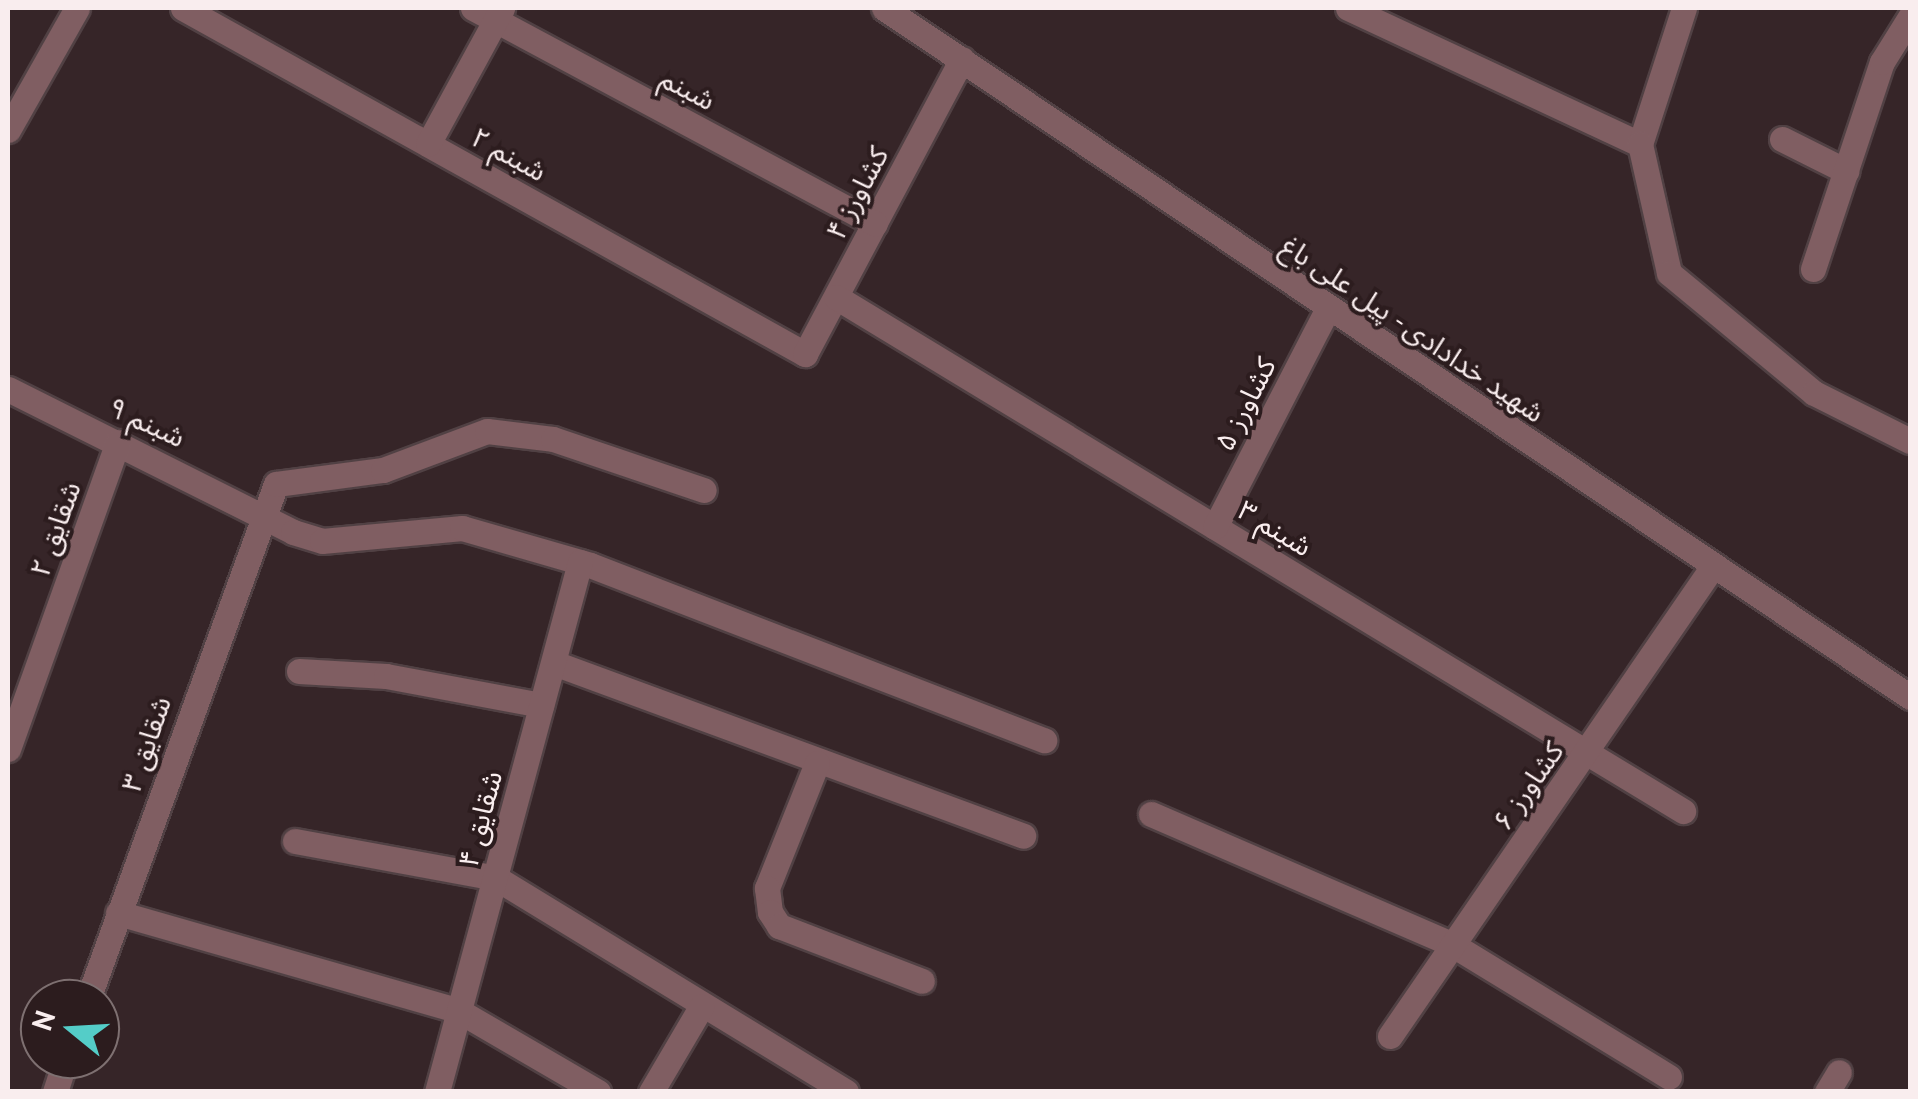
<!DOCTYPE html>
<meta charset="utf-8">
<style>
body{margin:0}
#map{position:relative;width:1918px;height:1099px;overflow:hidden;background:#362528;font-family:"PT Sans","Noto Sans Arabic",sans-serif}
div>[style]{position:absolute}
.roads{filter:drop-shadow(2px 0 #514144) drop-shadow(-2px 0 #514144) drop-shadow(0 2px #514144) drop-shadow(0 -2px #514144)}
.minor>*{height:25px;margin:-12.5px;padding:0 12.5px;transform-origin:12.5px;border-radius:12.5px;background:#805e62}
.tertiary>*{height:25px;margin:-12.5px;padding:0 12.5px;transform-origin:12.5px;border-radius:12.5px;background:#805e62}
span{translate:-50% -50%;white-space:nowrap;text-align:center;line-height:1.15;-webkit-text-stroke:8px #2c1c1e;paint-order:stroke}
.street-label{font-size:28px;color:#f9edee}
.frame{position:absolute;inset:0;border:10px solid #f9edee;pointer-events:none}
.north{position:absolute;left:20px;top:979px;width:100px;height:100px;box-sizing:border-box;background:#2c1c1e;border:2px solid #7e7071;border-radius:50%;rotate:288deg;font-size:28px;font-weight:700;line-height:40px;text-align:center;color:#f9edee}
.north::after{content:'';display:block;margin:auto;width:35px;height:45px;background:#54cdc8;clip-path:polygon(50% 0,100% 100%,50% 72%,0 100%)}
</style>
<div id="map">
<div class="roads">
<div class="minor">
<i style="left:183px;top:8px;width:712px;rotate:29.09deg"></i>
<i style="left:805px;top:354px;width:334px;rotate:-62deg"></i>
<i style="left:473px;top:8px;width:456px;rotate:28.2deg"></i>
<i style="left:1348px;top:8px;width:322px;rotate:25deg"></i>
<i style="left:1684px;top:8px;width:143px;rotate:107.9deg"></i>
<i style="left:1640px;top:144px;width:132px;rotate:77.3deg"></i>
<i style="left:1669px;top:273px;width:188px;rotate:39.6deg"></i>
<i style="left:1814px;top:393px;width:107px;rotate:26.6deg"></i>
<i style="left:8px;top:130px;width:140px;rotate:-60.5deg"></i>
<i style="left:1782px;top:139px;width:72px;rotate:26.6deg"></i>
<i style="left:428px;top:144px;width:155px;rotate:-61.4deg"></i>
<i style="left:1813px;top:269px;width:218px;rotate:-71.6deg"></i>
<i style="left:1882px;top:62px;width:53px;rotate:-58.1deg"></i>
<i style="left:836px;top:297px;width:991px;rotate:31.25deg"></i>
<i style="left:8px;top:389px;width:319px;rotate:26.6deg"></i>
<i style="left:293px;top:532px;width:30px;rotate:17deg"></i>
<i style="left:322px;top:541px;width:141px;rotate:-5.3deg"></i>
<i style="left:462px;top:528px;width:133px;rotate:16.1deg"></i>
<i style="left:590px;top:565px;width:487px;rotate:21.1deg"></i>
<i style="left:1215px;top:527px;width:246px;rotate:-62.7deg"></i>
<i style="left:554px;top:663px;width:500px;rotate:20.2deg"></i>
<i style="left:299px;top:671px;width:87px;rotate:3.3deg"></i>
<i style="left:386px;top:676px;width:158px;rotate:10.6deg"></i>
<i style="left:8px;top:749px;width:326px;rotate:-70.3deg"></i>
<i style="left:817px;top:763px;width:135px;rotate:111.8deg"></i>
<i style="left:767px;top:888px;width:24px;rotate:83deg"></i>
<i style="left:770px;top:912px;width:17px;rotate:57deg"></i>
<i style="left:779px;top:926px;width:153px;rotate:21deg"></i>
<i style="left:1151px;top:814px;width:329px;rotate:23.4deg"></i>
<i style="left:1453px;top:945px;width:253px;rotate:31.4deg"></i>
<i style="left:295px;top:841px;width:204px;rotate:10.4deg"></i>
<i style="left:496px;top:878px;width:410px;rotate:31.4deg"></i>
<i style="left:118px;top:913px;width:355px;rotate:16deg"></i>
<i style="left:459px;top:1011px;width:161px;rotate:30.2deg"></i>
<i style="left:88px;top:999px;width:548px;rotate:-69.95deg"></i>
<i style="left:276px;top:484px;width:108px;rotate:-7.5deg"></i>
<i style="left:383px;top:470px;width:111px;rotate:-20.6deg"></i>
<i style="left:487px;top:431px;width:66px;rotate:6.9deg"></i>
<i style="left:553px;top:439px;width:159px;rotate:18.7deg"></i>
<i style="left:1390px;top:1036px;width:567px;rotate:-55.5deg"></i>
<i style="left:55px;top:1092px;width:35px;rotate:-72deg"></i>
<i style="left:437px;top:1092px;width:549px;rotate:-74.9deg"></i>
<i style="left:651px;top:1092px;width:99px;rotate:-59.5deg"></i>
<i style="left:1827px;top:1092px;width:23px;rotate:-59deg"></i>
</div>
<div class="tertiary">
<i style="left:884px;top:8px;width:1236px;rotate:33.88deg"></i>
</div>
</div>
<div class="street-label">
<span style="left:688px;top:89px;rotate:28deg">شبنم</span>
<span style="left:509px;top:154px;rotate:29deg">شبنم ۲</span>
<span style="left:857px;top:193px;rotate:-62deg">کشاورز ۴</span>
<span style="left:1413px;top:329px;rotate:34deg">شهید خدادادی - پیل علی باغ</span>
<span style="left:1245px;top:404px;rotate:-63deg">کشاورز ۵</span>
<span style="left:147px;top:422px;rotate:25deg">شبنم ۹</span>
<span style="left:1275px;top:528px;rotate:31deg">شبنم ۳</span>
<span style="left:55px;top:529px;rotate:-70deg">شقایق ۲</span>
<span style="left:146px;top:744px;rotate:-71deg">شقایق ۳</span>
<span style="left:1528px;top:786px;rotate:-55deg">کشاورز ۶</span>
<span style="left:480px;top:819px;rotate:-75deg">شقایق ۴</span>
</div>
<div class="frame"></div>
<div class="north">N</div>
</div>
